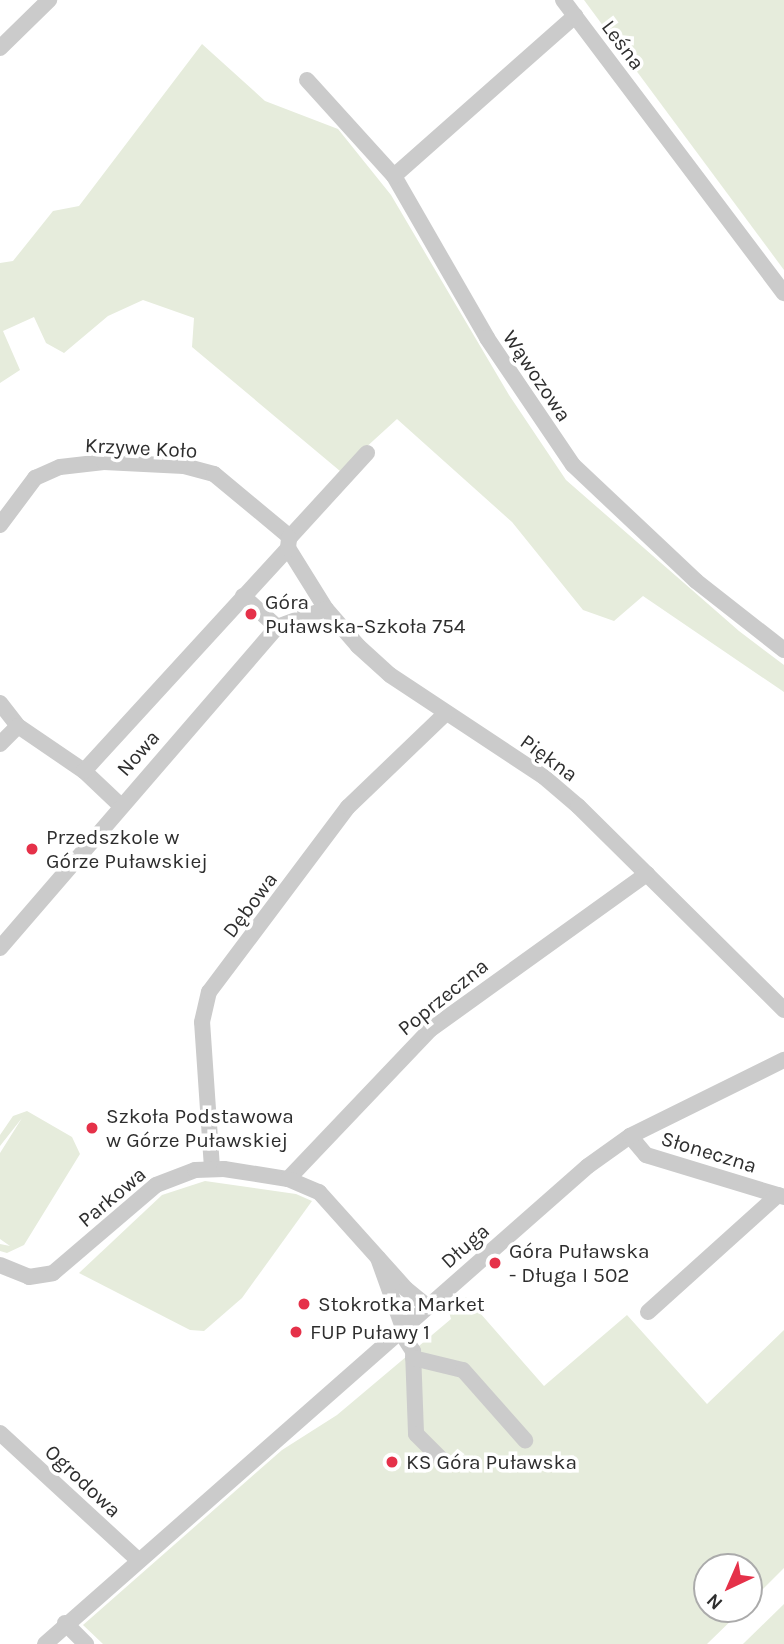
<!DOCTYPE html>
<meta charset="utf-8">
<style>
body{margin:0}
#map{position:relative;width:784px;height:1644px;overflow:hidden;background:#fff;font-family:Karla,sans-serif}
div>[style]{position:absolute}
.green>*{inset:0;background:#e6ecdc}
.minor>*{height:16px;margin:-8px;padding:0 8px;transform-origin:8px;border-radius:8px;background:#cbcbcb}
.dots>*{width:19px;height:19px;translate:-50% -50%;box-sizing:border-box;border:4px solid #fff;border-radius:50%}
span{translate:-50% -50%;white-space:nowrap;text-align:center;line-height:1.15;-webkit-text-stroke:7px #fff;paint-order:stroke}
.street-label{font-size:21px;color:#2e2e2e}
.poi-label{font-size:21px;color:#2e2e2e}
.left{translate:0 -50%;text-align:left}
.north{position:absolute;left:693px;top:1553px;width:70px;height:70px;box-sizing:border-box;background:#fff;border:2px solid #ababab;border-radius:50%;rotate:224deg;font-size:19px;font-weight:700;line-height:28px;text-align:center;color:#2e2e2e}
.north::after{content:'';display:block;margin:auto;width:24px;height:32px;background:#e53149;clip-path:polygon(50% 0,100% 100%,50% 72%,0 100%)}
</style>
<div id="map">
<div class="green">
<i style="clip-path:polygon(584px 0,784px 0,784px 270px,618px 46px)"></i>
<i style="clip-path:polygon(202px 44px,265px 101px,338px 129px,391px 195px,509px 395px,566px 480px,739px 631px,784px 665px,784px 692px,643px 596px,614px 621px,583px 610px,512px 522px,397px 419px,340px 471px,192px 347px,194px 318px,143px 300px,108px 316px,64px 353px,46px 343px,34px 317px,3px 331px,20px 370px,0 383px,0 263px,13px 261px,53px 211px,79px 206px)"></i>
<i style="clip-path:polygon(27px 1111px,72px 1137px,80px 1154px,24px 1245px,7px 1253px,0 1251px,0 1244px,10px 1246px,0 1239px,0 1153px,22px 1118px,0 1146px,0 1135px,13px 1116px)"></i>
<i style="clip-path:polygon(205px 1181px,296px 1194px,312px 1201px,242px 1298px,204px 1331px,190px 1330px,79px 1273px,162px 1195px)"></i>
<i style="clip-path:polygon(466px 1297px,544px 1386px,627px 1315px,707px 1404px,784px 1330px,784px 1568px,749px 1603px,749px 1567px,707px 1567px,707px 1609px,743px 1609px,707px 1644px,103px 1644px,83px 1625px,282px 1450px,337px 1415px,451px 1319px,449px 1312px)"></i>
<i style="clip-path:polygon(784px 1604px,784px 1644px,743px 1644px)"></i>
</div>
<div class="minor">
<i style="left:563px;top:0;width:20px;rotate:53deg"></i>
<i style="left:0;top:48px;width:69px;rotate:-44.4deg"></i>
<i style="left:307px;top:80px;width:130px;rotate:47.8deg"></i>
<i style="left:394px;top:176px;width:187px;rotate:60.1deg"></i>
<i style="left:487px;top:338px;width:153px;rotate:55.9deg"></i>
<i style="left:573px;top:465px;width:169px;rotate:43.3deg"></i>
<i style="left:696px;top:581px;width:112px;rotate:38.1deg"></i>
<i style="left:394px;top:176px;width:242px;rotate:-41.5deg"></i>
<i style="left:575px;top:16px;width:347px;rotate:53deg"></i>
<i style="left:0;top:525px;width:59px;rotate:-53.3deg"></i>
<i style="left:35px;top:478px;width:27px;rotate:-24deg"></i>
<i style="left:60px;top:467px;width:44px;rotate:-6.5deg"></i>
<i style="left:104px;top:462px;width:80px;rotate:2.9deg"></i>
<i style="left:184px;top:466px;width:31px;rotate:15deg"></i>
<i style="left:214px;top:474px;width:99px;rotate:39.7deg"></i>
<i style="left:290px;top:537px;width:114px;rotate:-47.5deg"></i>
<i style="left:288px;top:548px;width:72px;rotate:58.1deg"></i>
<i style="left:326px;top:609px;width:49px;rotate:49.1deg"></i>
<i style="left:358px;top:646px;width:43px;rotate:42.2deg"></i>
<i style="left:390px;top:675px;width:185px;rotate:33.5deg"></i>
<i style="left:544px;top:777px;width:45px;rotate:40.5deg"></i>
<i style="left:578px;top:806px;width:290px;rotate:44.7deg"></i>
<i style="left:243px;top:596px;width:46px;rotate:42.4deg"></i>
<i style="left:0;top:703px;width:29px;rotate:52deg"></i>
<i style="left:18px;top:726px;width:80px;rotate:34.3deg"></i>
<i style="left:84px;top:771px;width:50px;rotate:43.4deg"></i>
<i style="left:0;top:744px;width:25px;rotate:-45deg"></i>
<i style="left:84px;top:771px;width:302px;rotate:-47.5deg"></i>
<i style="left:288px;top:548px;width:10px;rotate:-84deg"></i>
<i style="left:0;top:948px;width:424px;rotate:-49.2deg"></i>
<i style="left:277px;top:627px;width:52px;rotate:-20.2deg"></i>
<i style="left:630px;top:1136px;width:25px;rotate:50deg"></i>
<i style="left:646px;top:1155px;width:144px;rotate:16.9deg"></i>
<i style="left:212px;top:1168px;width:146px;rotate:-93.9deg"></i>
<i style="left:202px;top:1022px;width:31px;rotate:-77deg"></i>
<i style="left:209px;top:992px;width:231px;rotate:-53.1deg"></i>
<i style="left:348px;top:807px;width:134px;rotate:-43.8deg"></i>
<i style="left:288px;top:1179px;width:207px;rotate:-46.4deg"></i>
<i style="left:431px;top:1029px;width:266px;rotate:-35.7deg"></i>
<i style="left:378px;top:1258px;width:74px;rotate:70.3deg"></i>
<i style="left:0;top:1265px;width:31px;rotate:22deg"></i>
<i style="left:29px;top:1277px;width:24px;rotate:-9deg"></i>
<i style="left:53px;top:1273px;width:135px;rotate:-40.5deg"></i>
<i style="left:156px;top:1185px;width:42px;rotate:-21deg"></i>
<i style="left:195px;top:1170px;width:29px;rotate:-2deg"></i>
<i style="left:224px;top:1169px;width:65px;rotate:8.9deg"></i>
<i style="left:288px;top:1179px;width:34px;rotate:23deg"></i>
<i style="left:319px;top:1192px;width:130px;rotate:48.1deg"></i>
<i style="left:406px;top:1289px;width:28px;rotate:39deg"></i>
<i style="left:648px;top:1312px;width:175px;rotate:-42deg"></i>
<i style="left:400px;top:1331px;width:24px;rotate:57deg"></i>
<i style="left:413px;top:1351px;width:83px;rotate:87.9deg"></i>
<i style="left:416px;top:1434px;width:41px;rotate:45deg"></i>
<i style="left:413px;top:1358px;width:51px;rotate:13.5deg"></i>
<i style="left:463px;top:1370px;width:94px;rotate:48.5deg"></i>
<i style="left:0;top:1433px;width:186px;rotate:42.6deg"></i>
<i style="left:65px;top:1623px;width:30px;rotate:45deg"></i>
<i style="left:45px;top:1644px;width:723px;rotate:-41.36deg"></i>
<i style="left:588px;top:1166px;width:52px;rotate:-35.5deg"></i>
<i style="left:630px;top:1136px;width:172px;rotate:-26.3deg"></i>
</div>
<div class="dots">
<i style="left:251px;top:614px;background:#e53149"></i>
<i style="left:32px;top:849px;background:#e53149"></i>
<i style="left:92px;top:1128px;background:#e53149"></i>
<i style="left:495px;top:1263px;background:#e53149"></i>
<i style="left:304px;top:1304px;background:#e53149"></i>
<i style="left:296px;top:1332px;background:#e53149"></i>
<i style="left:392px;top:1462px;background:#e53149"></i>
</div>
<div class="street-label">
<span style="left:623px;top:45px;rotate:53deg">Leśna</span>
<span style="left:537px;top:376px;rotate:56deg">Wąwozowa</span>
<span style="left:141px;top:448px;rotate:3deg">Krzywe Koło</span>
<span style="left:138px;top:753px;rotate:-49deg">Nowa</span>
<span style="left:549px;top:758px;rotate:36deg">Piękna</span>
<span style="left:250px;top:905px;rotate:-53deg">Dębowa</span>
<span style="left:443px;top:997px;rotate:-39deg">Poprzeczna</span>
<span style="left:709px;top:1152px;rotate:17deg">Słoneczna</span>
<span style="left:112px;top:1197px;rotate:-40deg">Parkowa</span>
<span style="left:465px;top:1246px;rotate:-41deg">Długa</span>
<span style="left:83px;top:1481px;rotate:43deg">Ogrodowa</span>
</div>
<div class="poi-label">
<span class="left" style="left:265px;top:614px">Góra<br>Puławska-Szkoła 754</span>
<span class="left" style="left:46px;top:849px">Przedszkole w<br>Górze Puławskiej</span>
<span class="left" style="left:106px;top:1128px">Szkoła Podstawowa<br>w Górze Puławskiej</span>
<span class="left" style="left:509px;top:1263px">Góra Puławska<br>- Długa I 502</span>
<span class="left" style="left:318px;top:1304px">Stokrotka Market</span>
<span class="left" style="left:310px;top:1332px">FUP Puławy 1</span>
<span class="left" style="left:406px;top:1462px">KS Góra Puławska</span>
</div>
<div class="north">N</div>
</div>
